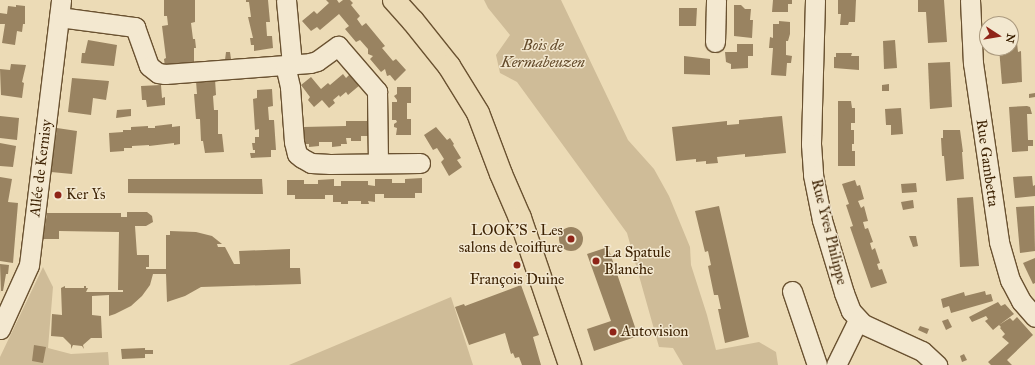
<!DOCTYPE html>
<meta charset="utf-8">
<style>
body{margin:0}
#map{position:relative;width:1035px;height:365px;overflow:hidden;background:#ecdbb6;font-family:"IM FELL Great Primer",serif}
div>[style]{position:absolute}
.green>*{inset:0;background:#cfbc98}
.building>*{inset:0;background:#998361}
.round{border-radius:50%}
.roads{filter:drop-shadow(1px 0 #6a5231) drop-shadow(-1px 0 #6a5231) drop-shadow(0 1px #6a5231) drop-shadow(0 -1px #6a5231)}
.minor>*{height:19px;margin:-9.5px;padding:0 9.5px;transform-origin:9.5px;border-radius:9.5px;background:#f3e8d0}
.major>*{height:22px;margin:-11px;padding:0 11px;transform-origin:11px;border-radius:11px;background:#ecdbb6}
.dots>*{width:11px;height:11px;translate:-50% -50%;box-sizing:border-box;border:2px solid #f3e8d0;border-radius:50%}
span{translate:-50% -50%;white-space:nowrap;text-align:center;line-height:1.15;-webkit-text-stroke:3px #f3e8d0;paint-order:stroke}
.park-label{font-size:15px;color:#634a2a;font-style:italic}
.street-label{font-size:15px;color:#3f2405}
.poi-label{font-size:15px;color:#3f2405}
.left{translate:0 -50%;text-align:left}
.right{translate:-100% -50%;text-align:right}
.north{position:absolute;left:979px;top:16px;width:40px;height:40px;box-sizing:border-box;background:#f3e8d0;border:1px solid #ab9a7f;border-radius:50%;rotate:102deg;font-size:11px;font-weight:700;line-height:16px;text-align:center;color:#3f2405}
.north::after{content:'';display:block;margin:auto;width:14px;height:18px;background:#8f2418;clip-path:polygon(50% 0,100% 100%,50% 72%,0 100%)}
</style>
<div id="map">
<div class="green">
<i style="clip-path:polygon(484px 0,561px 0,628px 140px,654px 169px,669px 196px,690px 247px,691px 265px,707px 315px,716px 350px,759px 342px,776px 352px,778px 365px,683px 365px,673px 348px,659px 347px,627px 233px,517px 82px,500px 73px,496px 55px,510px 35px,488px 8px)"></i>
<i style="clip-path:polygon(43px 267px,53px 287px,48px 348px,71px 354px,108px 352px,109px 365px,0 365px,0 357px)"></i>
<i style="clip-path:polygon(451px 297px,473px 365px,289px 365px)"></i>
</div>
<div class="building">
<i style="clip-path:polygon(164px 0,195px 0,195px 22px,191px 23px,193px 39px,195px 39px,196px 48px,194px 48px,194px 64px,165px 67px,164px 59px,166px 58px,162px 26px,168px 25px,167px 16px,164px 16px)"></i>
<i style="clip-path:polygon(246px 0,268px 0,270px 22px,266px 22px,267px 36px,272px 36px,273px 48px,254px 51px,254px 45px,251px 45px,250px 38px,253px 38px,248px 17px,251px 17px,249px 2px,246px 2px)"></i>
<i style="clip-path:polygon(326px 0,337px 0,339px 3px,343px 0,350px 0,353px 3px,351px 5px,360px 16px,357px 19px,362px 26px,366px 23px,385px 46px,382px 48px,393px 61px,396px 59px,406px 70px,395px 81px,390px 75px,387px 76px,385px 69px,381px 72px,370px 59px,373px 56px,368px 54px,368px 49px,360px 40px,356px 42px,345px 29px,349px 26px,339px 14px,320px 30px,317px 27px,311px 31px,302px 21px,314px 11px,317px 14px,329px 3px)"></i>
<i style="clip-path:polygon(773px 0,792px 0,792px 4px,788px 4px,788px 12px,772px 12px)"></i>
<i style="clip-path:polygon(838px 0,856px 0,855px 22px,849px 22px,848px 25px,840px 25px,841px 14px,838px 14px)"></i>
<i style="clip-path:polygon(918px 0,944px 0,947px 42px,928px 43px,926px 12px,918px 12px)"></i>
<i style="clip-path:polygon(16px 5px,25px 6px,25px 24px,23px 24px,22px 32px,17px 31px,15px 45px,2px 43px,5px 24px,0 24px,0 13px,7px 14px,8px 6px,16px 7px)"></i>
<i style="clip-path:polygon(734px 5px,741px 5px,745px 9px,751px 9px,750px 20px,753px 20px,752px 38px,734px 36px)"></i>
<i style="clip-path:polygon(679px 8px,697px 8px,696px 26px,679px 26px)"></i>
<i style="clip-path:polygon(779px 21px,790px 22px,790px 34px,788px 41px,786px 41px,786px 55px,792px 56px,791px 63px,787px 63px,786px 76px,771px 75px,773px 48px,769px 48px,770px 37px,773px 38px,773px 24px,779px 24px)"></i>
<i style="clip-path:polygon(1016px 33px,1018px 52px,1021px 51px,1022px 82px,1002px 84px,999px 48px,1011px 48px,1011px 34px)"></i>
<i style="clip-path:polygon(88px 40px,117px 45px,114px 66px,81px 63px,82px 53px,85px 53px)"></i>
<i style="clip-path:polygon(895px 40px,897px 68px,884px 69px,883px 41px)"></i>
<i style="clip-path:polygon(737px 44px,753px 44px,753px 56px,748px 56px,748px 68px,731px 69px,731px 64px,726px 62px,725px 52px,737px 52px)"></i>
<i style="clip-path:polygon(226px 52px,230px 52px,231px 59px,225px 60px)"></i>
<i style="clip-path:polygon(836px 53px,852px 53px,851px 56px,859px 56px,859px 70px,834px 68px,834px 57px,836px 57px)"></i>
<i style="clip-path:polygon(684px 56px,710px 59px,710px 75px,684px 74px)"></i>
<i style="clip-path:polygon(950px 62px,952px 107px,930px 109px,928px 63px)"></i>
<i style="clip-path:polygon(11px 64px,26px 65px,22px 82px,24px 83px,22px 98px,1px 95px,0 69px,10px 70px)"></i>
<i style="clip-path:polygon(351px 73px,360px 85px,348px 95px,346px 92px,340px 97px,339px 95px,333px 100px,335px 103px,329px 108px,322px 100px,314px 107px,308px 100px,310px 97px,301px 85px,311px 77px,321px 89px,328px 83px,330px 85px,343px 74px,346px 78px)"></i>
<i style="clip-path:polygon(72px 78px,109px 81px,106px 100px,93px 98px,91px 115px,68px 112px)"></i>
<i style="clip-path:polygon(215px 79px,216px 95px,213px 96px,214px 110px,218px 110px,218px 134px,222px 134px,224px 152px,205px 153px,203px 141px,201px 141px,200px 119px,196px 119px,194px 94px,197px 94px,196px 81px)"></i>
<i style="clip-path:polygon(889px 84px,889px 91px,882px 91px,882px 85px)"></i>
<i style="clip-path:polygon(161px 85px,162px 98px,165px 97px,165px 105px,147px 107px,146px 100px,142px 100px,141px 86px)"></i>
<i style="clip-path:polygon(397px 87px,411px 87px,411px 103px,407px 103px,407px 119px,411px 119px,411px 135px,396px 135px,397px 128px,394px 127px,394px 124px,397px 122px,396px 120px,392px 120px,392px 102px,397px 102px,397px 100px,394px 96px,397px 94px)"></i>
<i style="clip-path:polygon(272px 89px,273px 106px,268px 107px,269px 120px,274px 120px,276px 150px,271px 150px,271px 157px,251px 158px,250px 153px,255px 153px,255px 150px,253px 150px,252px 143px,255px 143px,255px 137px,259px 137px,259px 129px,255px 130px,253px 99px,257px 98px,257px 90px)"></i>
<i style="clip-path:polygon(1035px 93px,1035px 97px,1029px 98px,1029px 94px)"></i>
<i style="clip-path:polygon(838px 101px,851px 101px,852px 108px,855px 108px,855px 123px,851px 123px,851px 130px,854px 130px,854px 144px,852px 144px,852px 151px,855px 151px,855px 166px,838px 166px)"></i>
<i style="clip-path:polygon(1027px 106px,1030px 107px,1032px 114px,1027px 114px,1028px 140px,1033px 140px,1033px 146px,1028px 146px,1028px 151px,1012px 152px,1009px 107px)"></i>
<i style="clip-path:polygon(901px 108px,903px 134px,891px 135px,891px 125px,886px 125px,885px 109px)"></i>
<i style="clip-path:polygon(131px 109px,131px 116px,116px 118px,117px 110px)"></i>
<i style="clip-path:polygon(0 116px,19px 118px,17px 140px,0 138px)"></i>
<i style="clip-path:polygon(782px 116px,786px 153px,745px 157px,745px 154px,717px 157px,718px 163px,706px 164px,706px 161px,696px 162px,696px 159px,676px 161px,672px 127px,727px 121px,727px 125px,739px 124px,739px 120px)"></i>
<i style="clip-path:polygon(346px 121px,368px 121px,368px 136px,361px 136px,361px 141px,351px 141px,351px 138px,346px 138px,347px 144px,341px 144px,341px 146px,332px 147px,332px 142px,319px 142px,319px 146px,309px 147px,309px 144px,303px 144px,303px 127px,346px 126px)"></i>
<i style="clip-path:polygon(172px 124px,172px 127px,180px 126px,180px 144px,174px 145px,174px 143px,149px 146px,149px 145px,132px 146px,132px 148px,124px 148px,124px 151px,110px 152px,109px 133px,123px 132px,123px 130px,131px 130px,131px 127px,148px 126px,148px 128px,155px 128px,155px 126px)"></i>
<i style="clip-path:polygon(436px 127px,447px 140px,450px 138px,454px 144px,453px 145px,461px 158px,457px 160px,462px 167px,449px 176px,441px 162px,444px 159px,437px 148px,433px 150px,424px 135px)"></i>
<i style="clip-path:polygon(57px 128px,77px 131px,72px 174px,51px 172px)"></i>
<i style="clip-path:polygon(943px 130px,960px 130px,963px 152px,962px 152px,964px 179px,946px 181px,944px 156px,942px 156px,941px 138px,943px 138px)"></i>
<i style="clip-path:polygon(0 143px,16px 146px,13px 167px,0 166px)"></i>
<i style="clip-path:polygon(1032px 176px,1033px 186px,1035px 185px,1035px 196px,1015px 198px,1013px 177px)"></i>
<i style="clip-path:polygon(0 177px,12px 179px,8px 202px,18px 203px,13px 263px,0 261px)"></i>
<i style="clip-path:polygon(422px 178px,422px 193px,415px 193px,415px 198px,384px 198px,384px 194px,375px 194px,375px 202px,368px 201px,369px 204px,361px 204px,361px 201px,348px 201px,348px 204px,341px 204px,341px 202px,333px 202px,333px 195px,325px 195px,325px 199px,295px 199px,295px 195px,287px 195px,287px 180px,304px 180px,304px 184px,318px 184px,318px 180px,334px 179px,334px 186px,341px 186px,341px 181px,368px 181px,368px 185px,375px 186px,375px 179px,392px 179px,392px 183px,405px 183px,405px 179px)"></i>
<i style="clip-path:polygon(128px 179px,262px 179px,263px 194px,128px 193px)"></i>
<i style="clip-path:polygon(855px 180px,857px 186px,860px 185px,864px 199px,858px 201px,861px 208px,864px 206px,868px 221px,863px 222px,865px 229px,868px 228px,873px 242px,870px 243px,872px 250px,875px 248px,880px 263px,877px 264px,879px 270px,882px 269px,887px 283px,871px 288px,850px 227px,853px 226px,846px 205px,849px 204px,842px 184px)"></i>
<i style="clip-path:polygon(916px 183px,917px 192px,902px 193px,901px 184px)"></i>
<i style="clip-path:polygon(973px 197px,979px 266px,960px 267px,957px 198px)"></i>
<i style="clip-path:polygon(913px 200px,914px 208px,903px 210px,901px 202px)"></i>
<i style="clip-path:polygon(719px 206px,749px 337px,725px 343px,718px 309px,721px 309px,718px 295px,714px 295px,708px 266px,711px 265px,708px 251px,705px 252px,695px 211px)"></i>
<i style="clip-path:polygon(1034px 206px,1035px 251px,1020px 253px,1016px 207px)"></i>
<i style="clip-path:polygon(127px 212px,147px 212px,152px 216px,153px 222px,146px 226px,135px 226px,137px 255px,149px 255px,149px 267px,146px 267px,146px 269px,166px 269px,166px 235px,170px 235px,170px 231px,196px 232px,212px 236px,222px 244px,217px 244px,218px 247px,225px 247px,234px 264px,240px 264px,239px 251px,290px 249px,290px 268px,300px 268px,301px 284px,201px 287px,185px 296px,167px 302px,166px 274px,153px 274px,150px 285px,142px 296px,131px 306px,115px 314px,109px 316px,109px 295px,92px 296px,92px 315px,101px 316px,102px 338px,91px 338px,83px 345px,84px 349px,82px 346px,73px 345px,71px 349px,71px 345px,63px 337px,51px 336px,52px 314px,62px 315px,61px 288px,65px 286px,65px 288px,84px 288px,84px 286px,86px 286px,86px 288px,88px 288px,86px 292px,123px 292px,123px 290px,118px 290px,119px 232px,59px 231px,59px 239px,43px 239px,47px 213px,121px 213px,121px 217px,127px 217px)"></i>
<i class="round" style="left:559px;top:227px;width:24px;height:24px"></i>
<i style="clip-path:polygon(909px 236px,916px 236px,918px 246px,913px 247px)"></i>
<i style="clip-path:polygon(608px 247px,638px 336px,594px 351px,587px 329px,611px 321px,587px 254px)"></i>
<i style="clip-path:polygon(1035px 258px,1035px 283px,1033px 284px,1023px 263px)"></i>
<i style="clip-path:polygon(0 264px,9px 265px,8px 274px,6px 274px,3px 291px,1px 291px,1px 294px)"></i>
<i style="clip-path:polygon(521px 285px,539px 335px,533px 337px,541px 365px,522px 365px,519px 357px,515px 358px,513px 353px,511px 354px,505px 333px,469px 345px,455px 307px,464px 304px,465px 306px)"></i>
<i style="clip-path:polygon(985px 291px,986px 295px,991px 294px,993px 301px,951px 313px,949px 306px,943px 308px,941px 299px,964px 292px,965px 296px)"></i>
<i style="clip-path:polygon(998px 302px,1001px 306px,1005px 304px,1014px 314px,999px 325px,1010px 318px,1013px 321px,1017px 317px,1033px 335px,1007px 360px,1012px 365px,991px 365px,988px 362px,1009px 343px,1002px 337px,1005px 334px,1000px 328px,1001px 327px,999px 325px,993px 330px,985px 321px,988px 319px,986px 316px,972px 322px,969px 317px)"></i>
<i style="clip-path:polygon(948px 319px,952px 327px,946px 330px,942px 321px)"></i>
<i style="clip-path:polygon(920px 326px,929px 329px,927px 334px,918px 330px)"></i>
<i style="clip-path:polygon(34px 345px,46px 347px,43px 363px,32px 361px)"></i>
<i style="clip-path:polygon(145px 348px,145px 350px,153px 350px,153px 354px,145px 354px,145px 358px,122px 359px,121px 349px)"></i>
<i style="clip-path:polygon(964px 354px,967px 360px,962px 362px,960px 356px)"></i>
</div>
<div class="roads">
<div class="minor">
<i style="left:286px;top:0;width:65px;rotate:84.7deg"></i>
<i style="left:815px;top:0;width:144px;rotate:91.6deg"></i>
<i style="left:811px;top:144px;width:31px;rotate:86deg"></i>
<i style="left:813px;top:175px;width:46px;rotate:78.7deg"></i>
<i style="left:822px;top:220px;width:76px;rotate:73.2deg"></i>
<i style="left:844px;top:293px;width:19px;rotate:69deg"></i>
<i style="left:851px;top:311px;width:18px;rotate:47deg"></i>
<i style="left:863px;top:324px;width:65px;rotate:24.6deg"></i>
<i style="left:922px;top:351px;width:21px;rotate:43deg"></i>
<i style="left:970px;top:0;width:63px;rotate:87.3deg"></i>
<i style="left:973px;top:63px;width:181px;rotate:81.7deg"></i>
<i style="left:999px;top:242px;width:40px;rotate:74deg"></i>
<i style="left:1010px;top:280px;width:24px;rotate:62deg"></i>
<i style="left:1021px;top:301px;width:21px;rotate:49deg"></i>
<i style="left:59px;top:17px;width:77px;rotate:7.5deg"></i>
<i style="left:135px;top:27px;width:41px;rotate:70.3deg"></i>
<i style="left:149px;top:66px;width:11px;rotate:38deg"></i>
<i style="left:158px;top:73px;width:7px;rotate:8deg"></i>
<i style="left:165px;top:74px;width:145px;rotate:-4.3deg"></i>
<i style="left:310px;top:63px;width:7px;rotate:-16deg"></i>
<i style="left:317px;top:61px;width:26px;rotate:-36deg"></i>
<i style="left:338px;top:46px;width:60px;rotate:49.1deg"></i>
<i style="left:377px;top:91px;width:72px;rotate:89.2deg"></i>
<i style="left:715px;top:42px;width:42px;rotate:-88.6deg"></i>
<i style="left:285px;top:65px;width:23px;rotate:77deg"></i>
<i style="left:290px;top:87px;width:55px;rotate:85.8deg"></i>
<i style="left:294px;top:142px;width:12px;rotate:76deg"></i>
<i style="left:297px;top:154px;width:6px;rotate:39deg"></i>
<i style="left:302px;top:158px;width:10px;rotate:29deg"></i>
<i style="left:311px;top:163px;width:19px;rotate:3deg"></i>
<i style="left:330px;top:164px;width:90px;rotate:-0.6deg"></i>
<i style="left:792px;top:291px;width:78px;rotate:71.3deg"></i>
<i style="left:0;top:329px;width:70px;rotate:-65.6deg"></i>
<i style="left:29px;top:265px;width:267px;rotate:-83.1deg"></i>
<i style="left:836px;top:365px;width:50px;rotate:-63.9deg"></i>
</div>
<div class="major">
<i style="left:394px;top:0;width:28px;rotate:48deg"></i>
<i style="left:413px;top:21px;width:58px;rotate:51.3deg"></i>
<i style="left:449px;top:66px;width:55px;rotate:58.3deg"></i>
<i style="left:478px;top:113px;width:65px;rotate:69.3deg"></i>
<i style="left:501px;top:174px;width:48px;rotate:66.6deg"></i>
<i style="left:520px;top:218px;width:155px;rotate:71.2deg"></i>
</div>
</div>
<div class="dots">
<i style="left:58px;top:195px;background:#8f2418"></i>
<i style="left:571px;top:239px;background:#8f2418"></i>
<i style="left:596px;top:261px;background:#8f2418"></i>
<i style="left:517px;top:265px;background:#8f2418"></i>
<i style="left:613px;top:332px;background:#8f2418"></i>
</div>
<div class="park-label">
<span style="left:543px;top:54px">Bois de<br>Kermabeuzen</span>
</div>
<div class="street-label">
<span style="left:987px;top:163px;rotate:82deg">Rue Gambetta</span>
<span style="left:41px;top:168px;rotate:-83deg">Allée de Kernisy</span>
<span style="left:829px;top:232px;rotate:76deg">Rue Yves Philippe</span>
</div>
<div class="poi-label">
<span class="left" style="left:66px;top:195px">Ker Ys</span>
<span class="right" style="left:563px;top:239px">LOOK'S - Les<br>salons de coiffure</span>
<span class="left" style="left:604px;top:261px">La Spatule<br>Blanche</span>
<span style="left:517px;top:280px">François Duine</span>
<span class="left" style="left:621px;top:332px">Autovision</span>
</div>
<div class="north">N</div>
</div>
